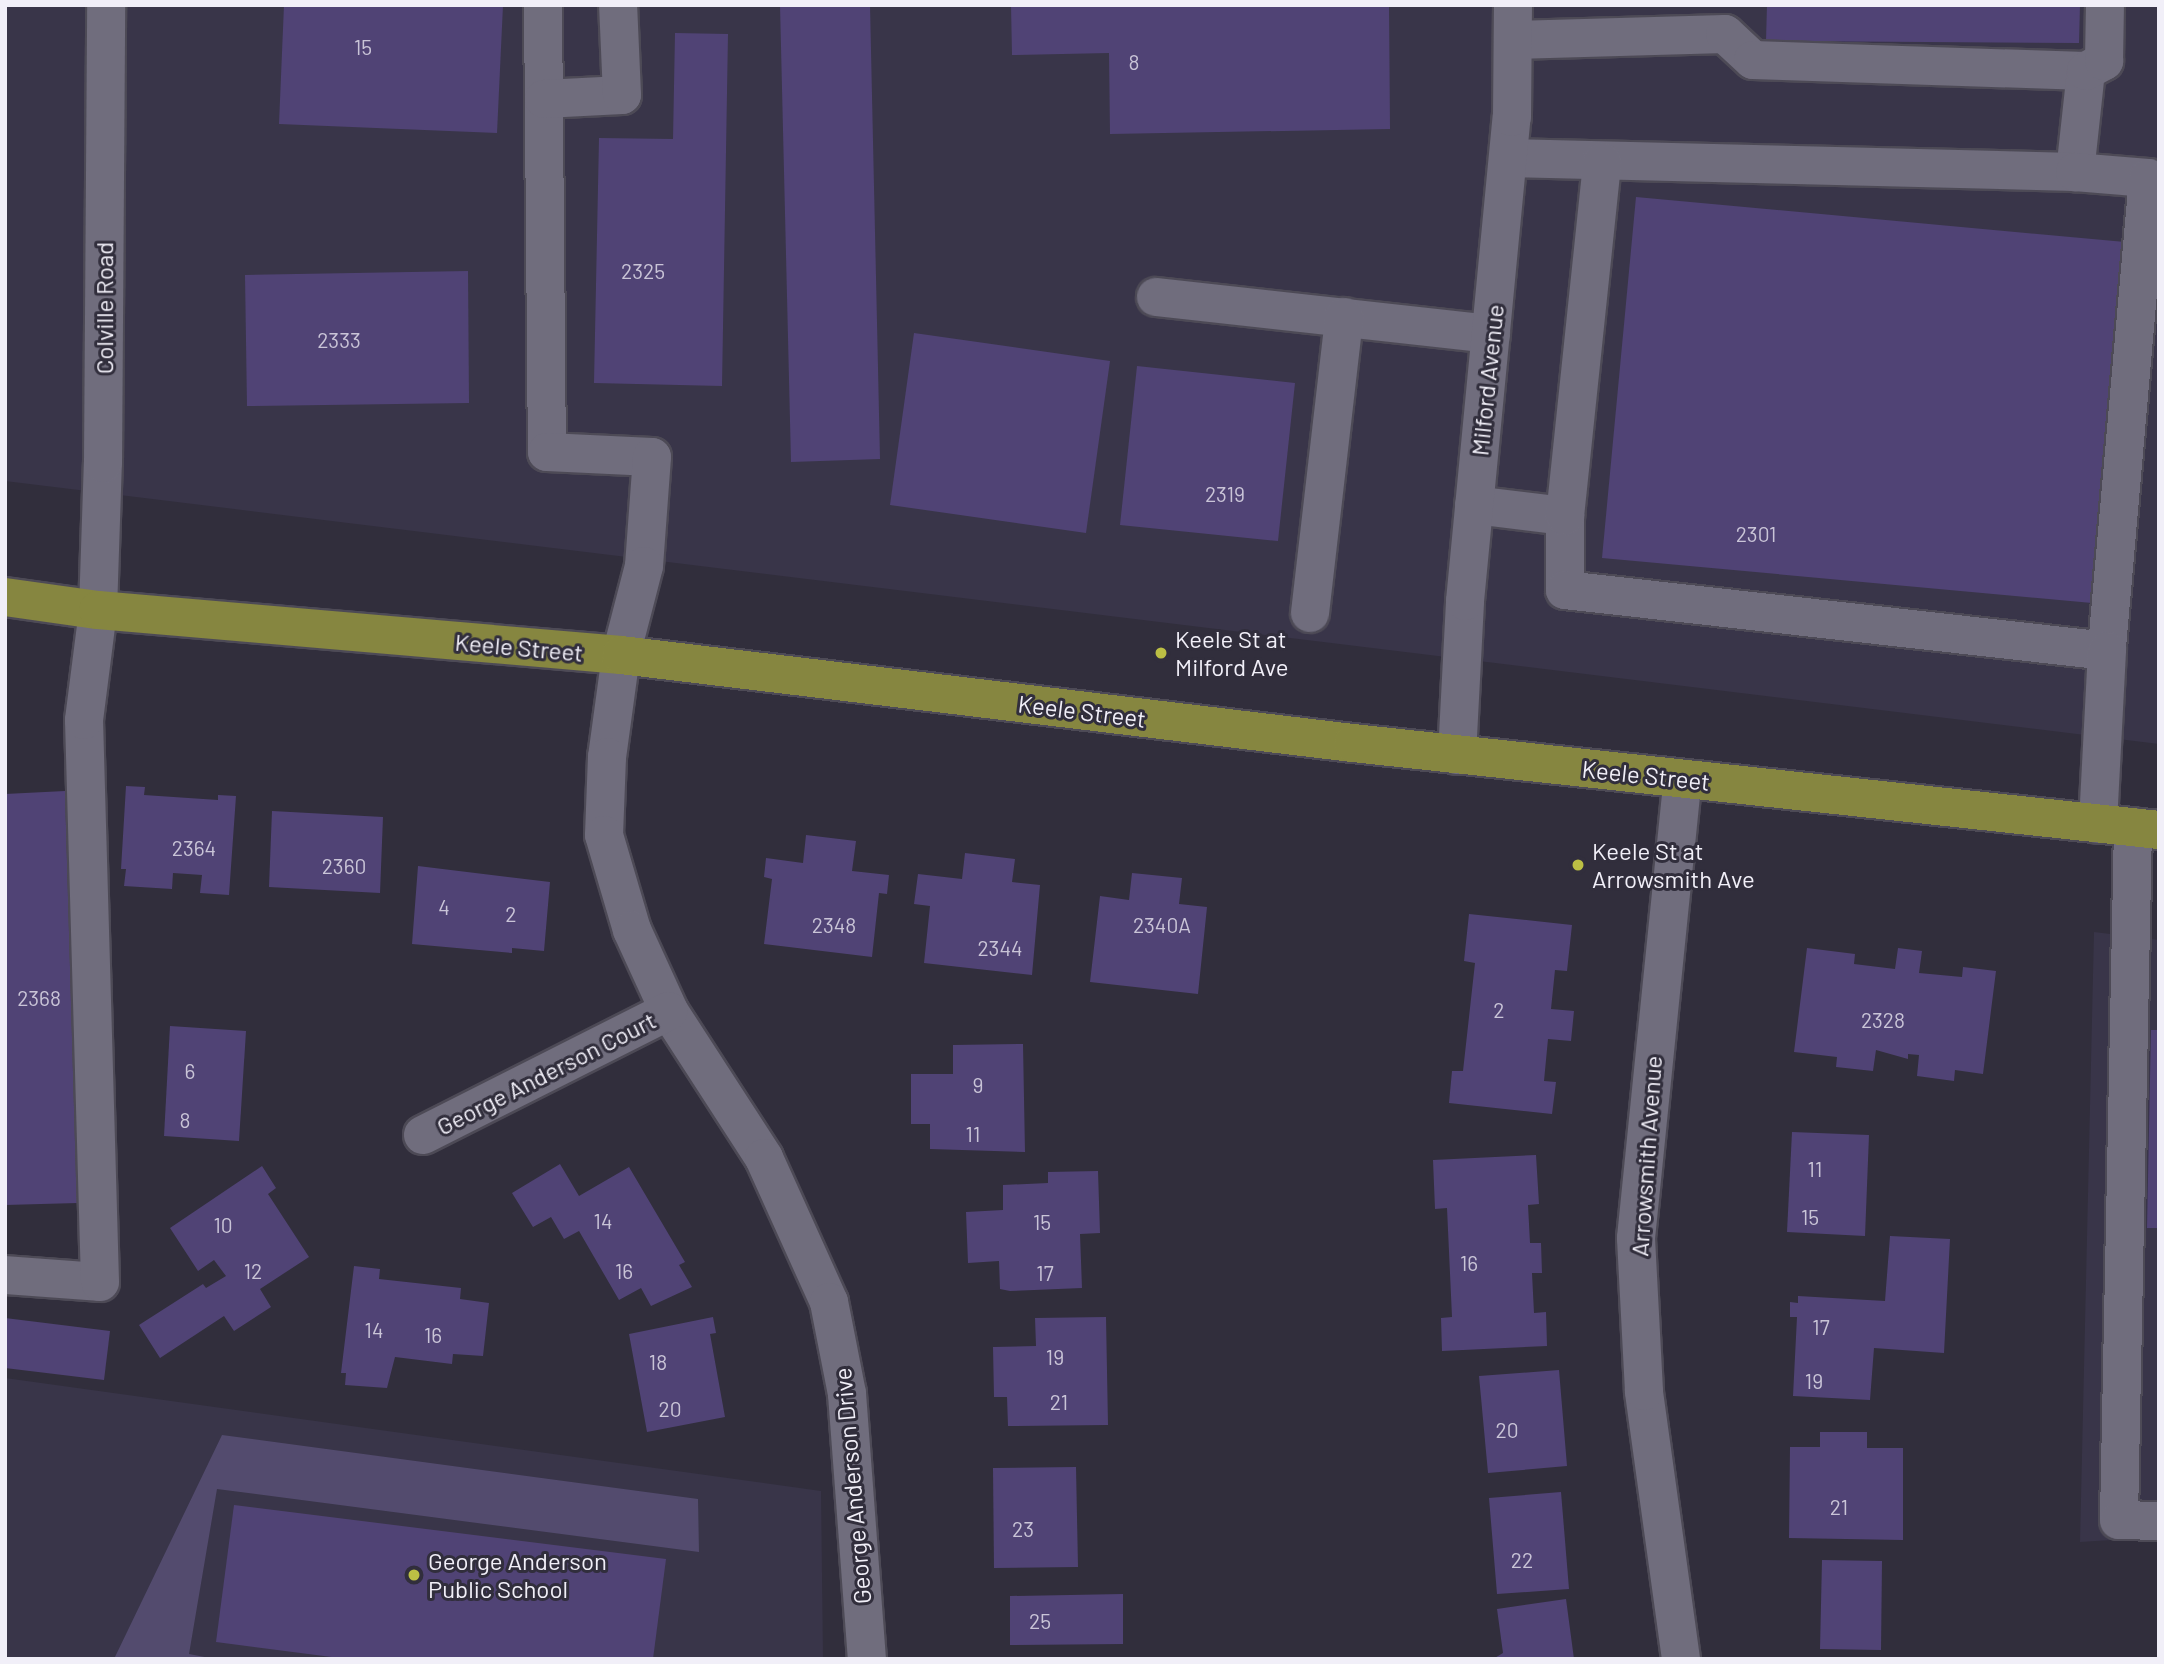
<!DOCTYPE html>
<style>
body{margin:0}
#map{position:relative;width:2164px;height:1664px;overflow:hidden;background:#312e3c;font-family:Barlow,sans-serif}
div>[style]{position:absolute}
.built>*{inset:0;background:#393549}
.green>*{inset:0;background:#534b6e}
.building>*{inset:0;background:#504375}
.roads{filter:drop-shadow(2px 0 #4d4a56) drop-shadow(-2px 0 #4d4a56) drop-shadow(0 2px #4d4a56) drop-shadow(0 -2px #4d4a56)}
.minor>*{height:38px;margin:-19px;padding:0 19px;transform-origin:19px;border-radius:19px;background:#706d7d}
.major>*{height:38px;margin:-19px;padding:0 19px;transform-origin:19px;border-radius:19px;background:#868640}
.dots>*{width:19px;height:19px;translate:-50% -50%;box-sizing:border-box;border:4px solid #312e3c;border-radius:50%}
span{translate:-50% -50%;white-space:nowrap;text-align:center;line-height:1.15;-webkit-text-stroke:6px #312e3c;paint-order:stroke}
.number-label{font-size:21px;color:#c9c4d7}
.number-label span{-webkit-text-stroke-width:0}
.street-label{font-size:24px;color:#f1eff8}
.poi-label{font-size:24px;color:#f1eff8}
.left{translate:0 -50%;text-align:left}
.frame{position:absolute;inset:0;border:7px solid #f1eff8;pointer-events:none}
</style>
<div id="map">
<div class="built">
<i style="clip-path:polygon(5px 5px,2159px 5px,2159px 744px,5px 481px)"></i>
<i style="clip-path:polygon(2094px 932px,2159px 940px,2159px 1537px,2080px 1542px)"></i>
<i style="clip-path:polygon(5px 1378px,821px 1491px,823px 1659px,5px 1659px)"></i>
</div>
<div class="green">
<i style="clip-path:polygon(222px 1435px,698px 1499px,699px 1552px,217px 1489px,189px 1654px,215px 1659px,114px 1659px)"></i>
</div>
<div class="building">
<i style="clip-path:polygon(284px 5px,503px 5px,497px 133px,279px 124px)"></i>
<i style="clip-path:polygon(780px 5px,870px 5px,880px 459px,791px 462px)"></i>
<i style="clip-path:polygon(1011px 5px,1389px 5px,1390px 129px,1110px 134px,1109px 53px,1012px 55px)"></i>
<i style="clip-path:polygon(1767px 5px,2080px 5px,2079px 43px,1766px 41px)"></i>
<i style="clip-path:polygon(675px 33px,728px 34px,722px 386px,594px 383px,599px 138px,673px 139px)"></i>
<i style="clip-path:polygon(1636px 197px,2125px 242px,2092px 603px,1602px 558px)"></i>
<i style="clip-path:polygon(468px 271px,469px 403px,247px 406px,245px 275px)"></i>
<i style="clip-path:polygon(914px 333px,1110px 361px,1086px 533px,890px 505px)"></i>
<i style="clip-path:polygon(1137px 366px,1295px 383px,1278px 541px,1120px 525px)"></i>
<i style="clip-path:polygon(126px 786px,145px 787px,144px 795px,218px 800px,218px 795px,236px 796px,229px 895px,200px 893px,202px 875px,173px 873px,172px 889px,124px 886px,126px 869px,121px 869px)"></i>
<i style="clip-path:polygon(65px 791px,78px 1203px,5px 1205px,5px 794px)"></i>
<i style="clip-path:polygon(272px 811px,383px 817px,380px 893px,269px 887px)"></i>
<i style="clip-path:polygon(806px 835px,856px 841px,852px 871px,889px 875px,887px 894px,879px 893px,872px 957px,764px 944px,772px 879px,764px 877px,766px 858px,803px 863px)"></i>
<i style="clip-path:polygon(965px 853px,1015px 859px,1012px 882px,1040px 885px,1032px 975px,924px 963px,930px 906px,914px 904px,918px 874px,962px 879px)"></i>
<i style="clip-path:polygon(418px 866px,550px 882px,544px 951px,512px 948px,512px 953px,412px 944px)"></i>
<i style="clip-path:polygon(1132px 873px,1182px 878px,1179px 904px,1207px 907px,1198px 994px,1090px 982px,1100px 896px,1129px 900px)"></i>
<i style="clip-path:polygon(1469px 914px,1572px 925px,1567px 971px,1555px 970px,1551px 1009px,1574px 1011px,1571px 1041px,1548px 1039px,1544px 1081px,1556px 1082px,1552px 1114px,1449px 1103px,1452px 1071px,1463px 1071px,1475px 963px,1464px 961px)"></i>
<i style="clip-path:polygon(1807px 948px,1855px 954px,1854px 964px,1895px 969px,1898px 948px,1922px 951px,1919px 973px,1962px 977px,1963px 967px,1996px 971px,1983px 1074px,1955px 1070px,1954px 1081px,1917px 1076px,1919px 1055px,1908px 1054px,1908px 1059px,1876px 1050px,1873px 1071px,1836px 1067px,1837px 1057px,1794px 1052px)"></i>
<i style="clip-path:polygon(170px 1026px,246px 1031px,239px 1141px,164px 1136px)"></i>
<i style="clip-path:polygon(2151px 1030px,2159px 1030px,2159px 1228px,2147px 1228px)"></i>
<i style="clip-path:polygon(1023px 1044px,1025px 1152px,930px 1149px,930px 1124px,911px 1124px,911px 1074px,953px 1074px,953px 1045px)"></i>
<i style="clip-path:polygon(1792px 1132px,1869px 1135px,1865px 1236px,1787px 1232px)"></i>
<i style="clip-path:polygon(1536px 1155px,1539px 1204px,1528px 1205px,1530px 1243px,1541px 1243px,1542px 1273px,1532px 1273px,1534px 1313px,1546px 1312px,1547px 1346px,1442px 1351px,1441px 1318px,1452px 1317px,1447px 1208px,1435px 1209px,1433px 1160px)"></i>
<i style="clip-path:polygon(560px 1164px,579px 1196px,629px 1167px,685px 1262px,679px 1265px,692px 1287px,651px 1306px,641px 1288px,619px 1300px,579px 1231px,564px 1239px,551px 1217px,533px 1227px,512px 1193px)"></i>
<i style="clip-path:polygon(262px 1166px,276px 1188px,268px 1194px,309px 1257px,260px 1289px,271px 1307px,234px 1331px,224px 1316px,160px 1358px,139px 1325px,203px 1284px,206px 1288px,226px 1276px,214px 1260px,198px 1271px,170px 1228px)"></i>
<i style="clip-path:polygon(1098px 1171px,1100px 1233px,1080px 1234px,1082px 1288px,1010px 1291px,1000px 1289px,999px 1261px,968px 1263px,966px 1212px,1003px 1210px,1003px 1185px,1048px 1183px,1048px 1172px)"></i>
<i style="clip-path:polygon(1890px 1236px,1950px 1239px,1944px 1353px,1874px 1348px,1870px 1400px,1793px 1396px,1797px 1317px,1790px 1317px,1790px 1302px,1798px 1303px,1798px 1296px,1885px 1301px)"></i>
<i style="clip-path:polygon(354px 1266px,380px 1269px,379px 1279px,461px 1288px,460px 1299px,489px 1303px,483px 1356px,453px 1354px,452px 1364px,395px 1357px,387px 1388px,345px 1385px,346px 1373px,341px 1373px)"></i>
<i style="clip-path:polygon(713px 1317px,716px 1333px,710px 1334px,725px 1417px,647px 1432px,629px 1334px)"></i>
<i style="clip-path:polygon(1106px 1317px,1108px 1425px,1008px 1426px,1007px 1397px,994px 1397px,993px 1347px,1036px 1346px,1035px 1318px)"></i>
<i style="clip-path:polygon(5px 1318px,110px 1331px,104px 1380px,5px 1368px)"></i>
<i style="clip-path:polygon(1559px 1370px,1567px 1466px,1488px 1473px,1479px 1376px)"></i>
<i style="clip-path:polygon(1820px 1432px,1867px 1432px,1867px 1448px,1903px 1448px,1903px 1540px,1789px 1538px,1790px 1447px,1820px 1447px)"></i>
<i style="clip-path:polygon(1076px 1467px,1078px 1567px,994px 1568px,993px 1468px)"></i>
<i style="clip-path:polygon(1561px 1492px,1569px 1589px,1497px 1594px,1489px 1498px)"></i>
<i style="clip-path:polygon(234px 1505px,666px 1559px,653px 1659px,347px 1659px,216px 1642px)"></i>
<i style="clip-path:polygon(1822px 1560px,1882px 1561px,1881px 1650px,1820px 1649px)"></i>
<i style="clip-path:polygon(1123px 1594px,1123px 1644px,1010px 1645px,1010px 1596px)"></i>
<i style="clip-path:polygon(1566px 1599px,1574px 1659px,1493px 1659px,1503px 1653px,1497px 1609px)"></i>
</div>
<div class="roads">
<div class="minor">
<i style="left:543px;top:5px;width:447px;rotate:89.5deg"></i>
<i style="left:547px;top:452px;width:105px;rotate:2.7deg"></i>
<i style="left:652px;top:457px;width:109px;rotate:94.2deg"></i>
<i style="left:644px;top:566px;width:92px;rotate:104.5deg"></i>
<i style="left:621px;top:655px;width:103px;rotate:97.8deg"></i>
<i style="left:607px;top:757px;width:78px;rotate:92.2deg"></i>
<i style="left:604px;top:835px;width:99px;rotate:73.6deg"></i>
<i style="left:632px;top:930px;width:89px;rotate:65.4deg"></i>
<i style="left:669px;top:1011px;width:175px;rotate:57.1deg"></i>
<i style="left:764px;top:1158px;width:158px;rotate:65.7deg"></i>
<i style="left:829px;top:1302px;width:94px;rotate:78.9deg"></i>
<i style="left:847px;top:1394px;width:266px;rotate:85.7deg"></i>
<i style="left:1514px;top:40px;width:211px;rotate:-1.6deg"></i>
<i style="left:1725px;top:34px;width:38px;rotate:43deg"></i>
<i style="left:1753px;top:60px;width:333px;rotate:1.9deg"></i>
<i style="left:2086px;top:71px;width:102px;rotate:96.2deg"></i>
<i style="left:2086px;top:71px;width:21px;rotate:-29deg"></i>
<i style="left:2104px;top:61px;width:56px;rotate:-89deg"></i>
<i style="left:544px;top:99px;width:78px;rotate:-2.9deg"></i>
<i style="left:622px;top:95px;width:90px;rotate:-92.5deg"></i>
<i style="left:1508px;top:158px;width:567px;rotate:1.41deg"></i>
<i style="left:2075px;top:172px;width:73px;rotate:4.7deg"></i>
<i style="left:2148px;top:178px;width:475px;rotate:95deg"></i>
<i style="left:1156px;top:297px;width:337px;rotate:6.3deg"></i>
<i style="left:1474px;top:505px;width:92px;rotate:6.9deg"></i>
<i style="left:1565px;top:516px;width:74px;rotate:90deg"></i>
<i style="left:1565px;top:590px;width:545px;rotate:6.42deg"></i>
<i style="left:2107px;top:651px;width:173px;rotate:93deg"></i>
<i style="left:1565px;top:516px;width:356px;rotate:-84deg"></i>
<i style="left:1310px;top:613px;width:298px;rotate:-83.4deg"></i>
<i style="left:1457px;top:755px;width:154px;rotate:-87deg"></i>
<i style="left:1465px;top:601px;width:486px;rotate:-84.5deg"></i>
<i style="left:1512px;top:117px;width:112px;rotate:-89.5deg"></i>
<i style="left:2133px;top:827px;width:693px;rotate:91.16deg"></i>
<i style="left:2119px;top:1520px;width:40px;rotate:1.4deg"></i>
<i style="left:423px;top:1135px;width:275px;rotate:-26.8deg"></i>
<i style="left:5px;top:1275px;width:95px;rotate:4.2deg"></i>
<i style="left:100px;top:1282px;width:562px;rotate:-91.63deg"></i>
<i style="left:84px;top:720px;width:111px;rotate:-82.7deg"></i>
<i style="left:98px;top:610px;width:147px;rotate:-88.1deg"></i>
<i style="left:103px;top:463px;width:458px;rotate:-89.6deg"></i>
<i style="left:1681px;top:1659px;width:271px;rotate:-97.9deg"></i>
<i style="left:1644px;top:1391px;width:153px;rotate:-93deg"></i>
<i style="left:1636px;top:1238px;width:461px;rotate:-84.2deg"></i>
</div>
<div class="major">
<i style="left:5px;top:597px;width:94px;rotate:8deg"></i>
<i style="left:98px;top:610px;width:525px;rotate:4.92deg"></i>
<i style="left:621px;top:655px;width:737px;rotate:6.86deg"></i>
<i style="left:1353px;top:743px;width:811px;rotate:6.16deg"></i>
</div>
</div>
<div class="dots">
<i style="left:1161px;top:653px;background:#bcbf44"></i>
<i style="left:1578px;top:865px;background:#bcbf44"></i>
<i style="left:414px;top:1575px;background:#bcbf44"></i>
</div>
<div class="number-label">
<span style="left:363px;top:47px">15</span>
<span style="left:1134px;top:62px">8</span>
<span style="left:643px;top:271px">2325</span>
<span style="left:339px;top:340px">2333</span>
<span style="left:1225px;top:494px">2319</span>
<span style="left:1756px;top:534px">2301</span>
<span style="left:194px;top:848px">2364</span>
<span style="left:344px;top:866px">2360</span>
<span style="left:444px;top:907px">4</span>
<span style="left:511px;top:914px">2</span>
<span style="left:834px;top:925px">2348</span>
<span style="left:1162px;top:925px">2340A</span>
<span style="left:1000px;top:948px">2344</span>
<span style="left:39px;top:998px">2368</span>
<span style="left:1499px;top:1010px">2</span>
<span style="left:1883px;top:1020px">2328</span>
<span style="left:190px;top:1071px">6</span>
<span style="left:978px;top:1085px">9</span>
<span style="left:185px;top:1120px">8</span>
<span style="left:973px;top:1134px">11</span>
<span style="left:1815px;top:1169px">11</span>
<span style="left:1810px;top:1217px">15</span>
<span style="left:603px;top:1221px">14</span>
<span style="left:1042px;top:1222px">15</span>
<span style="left:223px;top:1225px">10</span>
<span style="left:1469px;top:1263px">16</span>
<span style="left:253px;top:1271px">12</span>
<span style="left:624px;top:1271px">16</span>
<span style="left:1045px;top:1273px">17</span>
<span style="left:1821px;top:1327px">17</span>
<span style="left:374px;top:1330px">14</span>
<span style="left:433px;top:1335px">16</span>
<span style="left:1055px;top:1357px">19</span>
<span style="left:658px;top:1362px">18</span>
<span style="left:1814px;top:1381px">19</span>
<span style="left:1059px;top:1402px">21</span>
<span style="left:670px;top:1409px">20</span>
<span style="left:1507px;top:1430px">20</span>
<span style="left:1839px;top:1507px">21</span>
<span style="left:1023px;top:1529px">23</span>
<span style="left:1522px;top:1560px">22</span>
<span style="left:1040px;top:1621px">25</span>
</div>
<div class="street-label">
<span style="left:104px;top:308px;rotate:-90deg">Colville Road</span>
<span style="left:1487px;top:380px;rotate:-84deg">Milford Avenue</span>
<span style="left:519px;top:647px;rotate:5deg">Keele Street</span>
<span style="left:1082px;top:711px;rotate:7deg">Keele Street</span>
<span style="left:1646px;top:775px;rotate:6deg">Keele Street</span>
<span style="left:546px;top:1073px;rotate:-27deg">George Anderson Court</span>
<span style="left:1646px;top:1156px;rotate:-86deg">Arrowsmith Avenue</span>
<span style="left:852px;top:1486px;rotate:-95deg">George Anderson Drive</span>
</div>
<div class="poi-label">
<span class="left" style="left:1175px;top:653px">Keele St at<br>Milford Ave</span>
<span class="left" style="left:1592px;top:865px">Keele St at<br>Arrowsmith Ave</span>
<span class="left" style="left:428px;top:1575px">George Anderson<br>Public School</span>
</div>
<div class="frame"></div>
</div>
